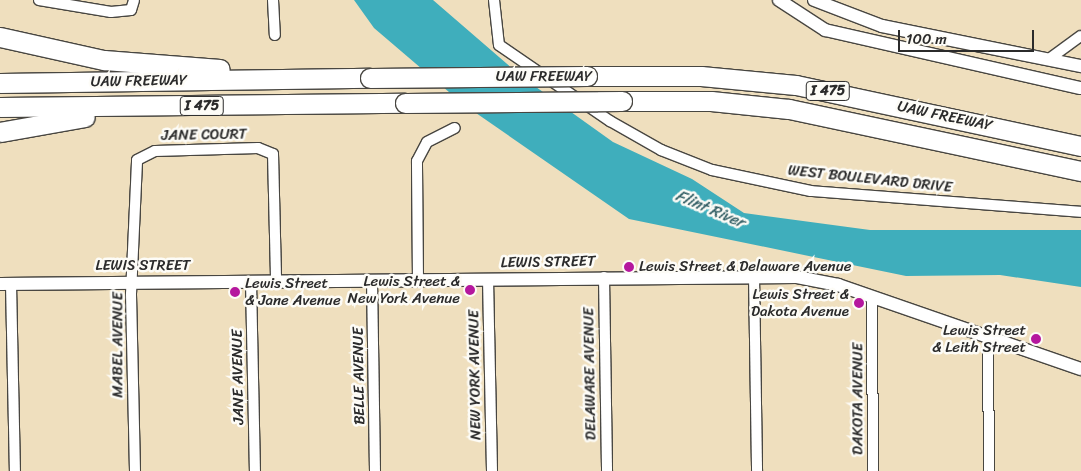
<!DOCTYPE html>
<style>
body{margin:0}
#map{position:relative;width:1081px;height:471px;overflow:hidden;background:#efdfbe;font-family:Sriracha,sans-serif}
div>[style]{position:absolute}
.water>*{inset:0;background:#3faebc}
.roads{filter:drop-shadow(1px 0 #484641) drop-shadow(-1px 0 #484641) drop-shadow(0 1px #484641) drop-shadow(0 -1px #484641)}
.minor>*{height:10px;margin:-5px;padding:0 5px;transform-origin:5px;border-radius:5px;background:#fff}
.tertiary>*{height:12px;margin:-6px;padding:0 6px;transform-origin:6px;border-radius:6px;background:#fff}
.motorway>*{height:19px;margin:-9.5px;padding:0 9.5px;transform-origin:9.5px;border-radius:9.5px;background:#fff}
.bridges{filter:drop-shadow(1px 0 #484641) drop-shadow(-1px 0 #484641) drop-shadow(0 1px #484641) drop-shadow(0 -1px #484641)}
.motorway-bridge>*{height:19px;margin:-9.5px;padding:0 9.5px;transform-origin:9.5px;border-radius:9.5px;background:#fff}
.dots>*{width:14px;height:14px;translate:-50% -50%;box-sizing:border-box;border:2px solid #fdfcf7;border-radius:50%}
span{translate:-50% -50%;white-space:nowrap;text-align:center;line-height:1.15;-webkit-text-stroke:5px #fdfcf7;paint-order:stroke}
.shield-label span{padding:1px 4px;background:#fdfcf7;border:1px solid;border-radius:4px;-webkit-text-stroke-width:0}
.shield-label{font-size:14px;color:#2b2b2b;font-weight:700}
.street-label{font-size:15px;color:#2b2b2b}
.poi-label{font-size:15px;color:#2b2b2b}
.left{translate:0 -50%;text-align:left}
.right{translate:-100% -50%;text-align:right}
.water-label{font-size:16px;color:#335f65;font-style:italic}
.scale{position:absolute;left:898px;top:30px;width:136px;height:22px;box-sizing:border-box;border:2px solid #2b2b2b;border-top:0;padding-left:6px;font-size:15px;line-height:18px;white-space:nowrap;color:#2b2b2b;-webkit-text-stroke:4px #fdfcf7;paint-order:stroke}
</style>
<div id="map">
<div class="water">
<i style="clip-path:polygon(354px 0,433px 0,522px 77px,613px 142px,692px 179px,744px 213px,870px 230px,1081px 230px,1081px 287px,1000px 275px,906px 276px,629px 219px,463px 104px,374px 28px)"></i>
</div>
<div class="roads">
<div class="minor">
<i style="left:39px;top:0;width:73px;rotate:9.5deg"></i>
<i style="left:111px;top:12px;width:20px;rotate:-6deg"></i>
<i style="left:131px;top:10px;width:10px;rotate:-73deg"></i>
<i style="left:273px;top:0;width:35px;rotate:87deg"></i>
<i style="left:494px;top:0;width:45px;rotate:83.7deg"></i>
<i style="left:499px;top:45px;width:135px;rotate:34.4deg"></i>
<i style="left:610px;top:121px;width:59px;rotate:29.6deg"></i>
<i style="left:661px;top:150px;width:55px;rotate:21.4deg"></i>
<i style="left:712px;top:170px;width:101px;rotate:12deg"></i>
<i style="left:811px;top:191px;width:271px;rotate:4.4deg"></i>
<i style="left:1049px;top:59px;width:39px;rotate:-36deg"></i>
<i style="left:754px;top:276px;width:195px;rotate:89.1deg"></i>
<i style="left:604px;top:277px;width:194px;rotate:89.1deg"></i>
<i style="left:488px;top:279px;width:192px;rotate:88.8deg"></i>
<i style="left:372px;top:280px;width:191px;rotate:89.1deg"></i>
<i style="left:418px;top:280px;width:119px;rotate:-90.5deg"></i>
<i style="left:417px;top:161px;width:21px;rotate:-62deg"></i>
<i style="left:427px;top:142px;width:31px;rotate:-27deg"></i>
<i style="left:251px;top:282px;width:189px;rotate:88.8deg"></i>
<i style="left:11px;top:284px;width:187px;rotate:88.8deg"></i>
<i style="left:872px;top:297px;width:174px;rotate:89.7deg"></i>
<i style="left:988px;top:337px;width:134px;rotate:89.6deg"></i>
<i style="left:135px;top:471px;width:177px;rotate:-91.3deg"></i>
<i style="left:131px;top:294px;width:134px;rotate:-87.4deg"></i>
<i style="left:137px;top:160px;width:20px;rotate:-27deg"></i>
<i style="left:155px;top:151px;width:103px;rotate:-1.7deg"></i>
<i style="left:258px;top:148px;width:16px;rotate:22deg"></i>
<i style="left:273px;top:154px;width:127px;rotate:88.6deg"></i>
</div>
<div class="tertiary">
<i style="left:779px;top:0;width:55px;rotate:33.1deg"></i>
<i style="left:825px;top:30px;width:262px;rotate:12.8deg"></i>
<i style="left:814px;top:0;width:73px;rotate:20.9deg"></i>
<i style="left:882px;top:26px;width:203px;rotate:11.4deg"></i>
<i style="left:0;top:284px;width:797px;rotate:-0.5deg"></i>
<i style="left:797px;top:277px;width:42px;rotate:11deg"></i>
<i style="left:838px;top:285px;width:257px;rotate:19.1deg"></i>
</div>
<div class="motorway">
<i style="left:0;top:37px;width:107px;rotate:12.5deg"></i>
<i style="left:104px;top:60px;width:116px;rotate:4.4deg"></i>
<i style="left:587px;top:76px;width:114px"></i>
<i style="left:701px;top:76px;width:95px;rotate:5.4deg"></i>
<i style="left:796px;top:85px;width:291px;rotate:12.1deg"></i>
<i style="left:0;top:83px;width:370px;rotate:-0.8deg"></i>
<i style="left:622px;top:101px;width:89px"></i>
<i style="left:711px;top:101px;width:78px;rotate:5.9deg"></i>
<i style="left:789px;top:109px;width:299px;rotate:12deg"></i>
<i style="left:0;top:107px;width:405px;rotate:-0.6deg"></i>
<i style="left:0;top:132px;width:86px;rotate:-10deg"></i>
</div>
</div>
<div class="bridges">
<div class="motorway-bridge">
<i style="left:370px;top:78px;width:217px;rotate:-0.5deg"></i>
<i style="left:405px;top:103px;width:217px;rotate:-0.5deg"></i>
</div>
</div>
<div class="dots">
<i style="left:629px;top:267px;background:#b5179e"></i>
<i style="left:470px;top:290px;background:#b5179e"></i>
<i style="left:235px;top:292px;background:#b5179e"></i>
<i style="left:859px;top:303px;background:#b5179e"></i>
<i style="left:1036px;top:339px;background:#b5179e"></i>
</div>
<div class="shield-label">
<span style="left:828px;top:91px">I 475</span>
<span style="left:202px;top:106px">I 475</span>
</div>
<div class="street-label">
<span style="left:544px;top:77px">UAW FREEWAY</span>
<span style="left:139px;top:81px;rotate:-1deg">UAW FREEWAY</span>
<span style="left:945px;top:116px;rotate:12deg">UAW FREEWAY</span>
<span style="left:204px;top:135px;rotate:-1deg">JANE COURT</span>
<span style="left:870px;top:179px;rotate:6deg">WEST BOULEVARD DRIVE</span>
<span style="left:548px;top:262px;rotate:-1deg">LEWIS STREET</span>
<span style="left:143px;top:266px">LEWIS STREET</span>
<span style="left:118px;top:345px;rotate:-90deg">MABEL AVENUE</span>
<span style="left:590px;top:374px;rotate:-91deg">DELAWARE AVENUE</span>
<span style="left:475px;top:375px;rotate:-91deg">NEW YORK AVENUE</span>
<span style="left:359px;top:376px;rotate:-91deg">BELLE AVENUE</span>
<span style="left:238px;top:377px;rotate:-91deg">JANE AVENUE</span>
<span style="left:858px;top:399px;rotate:-90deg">DAKOTA AVENUE</span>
</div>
<div class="poi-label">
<span class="left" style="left:639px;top:267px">Lewis Street &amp; Delaware Avenue</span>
<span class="right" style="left:460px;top:290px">Lewis Street &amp;<br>New York Avenue</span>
<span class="left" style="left:245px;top:292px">Lewis Street<br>&amp; Jane Avenue</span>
<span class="right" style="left:849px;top:303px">Lewis Street &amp;<br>Dakota Avenue</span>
<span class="right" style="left:1026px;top:339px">Lewis Street<br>&amp; Leith Street</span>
</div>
<div class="water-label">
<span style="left:710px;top:209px;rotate:23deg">Flint River</span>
</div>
<div class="scale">100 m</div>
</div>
